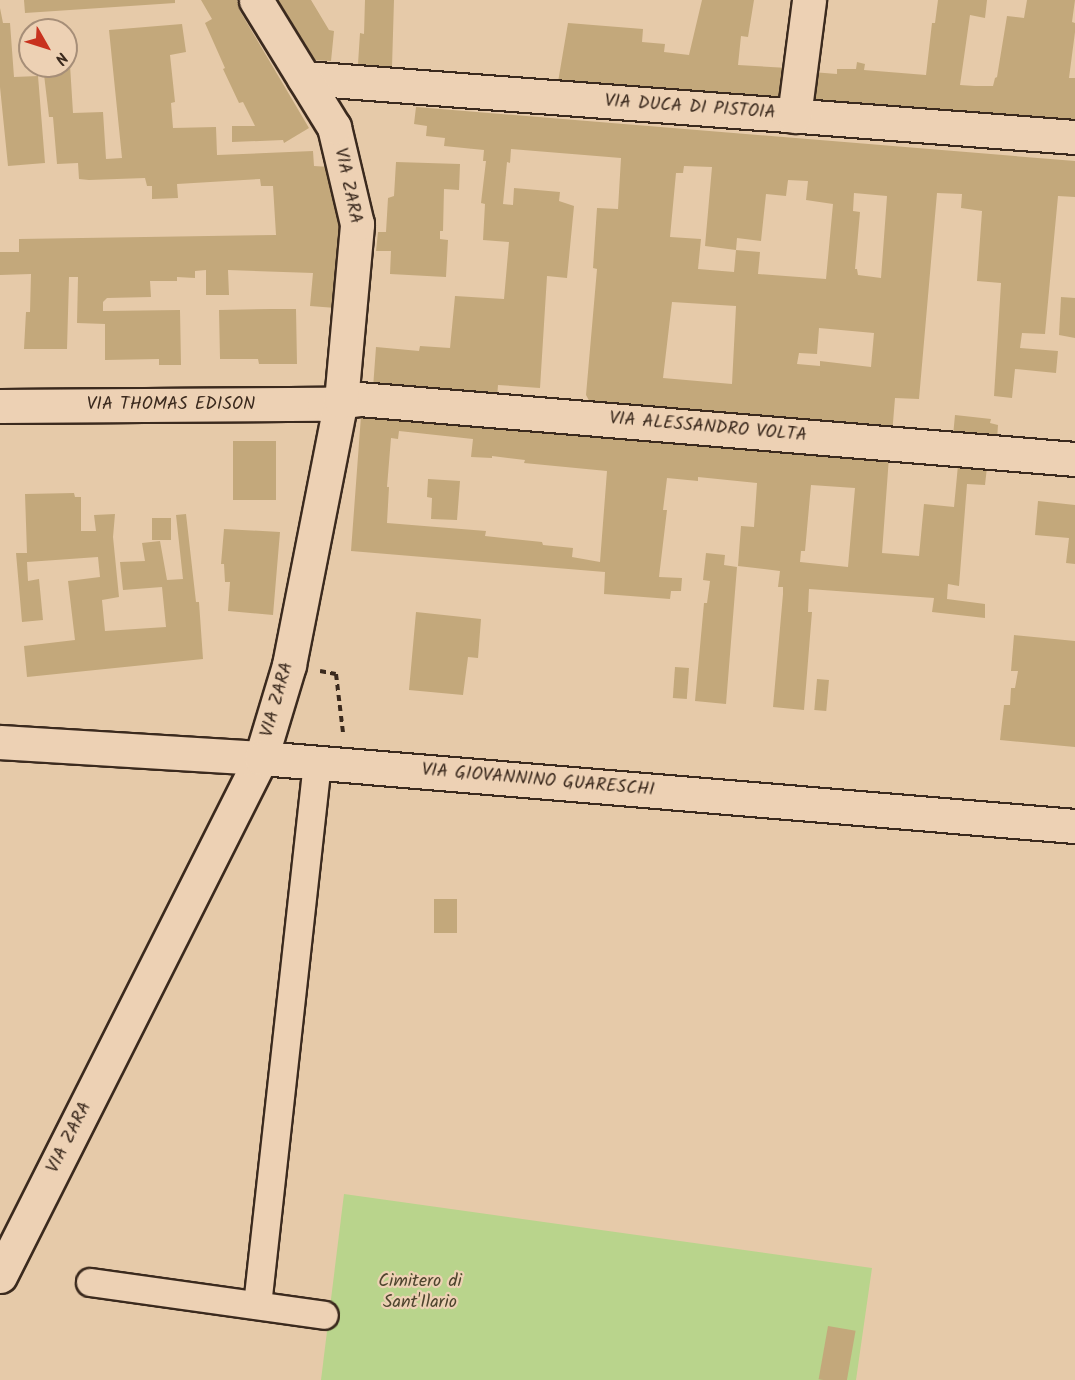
<!DOCTYPE html>
<style>
body{margin:0}
#map{position:relative;width:1075px;height:1380px;overflow:hidden;background:#e6caa9;font-family:Kalam,sans-serif}
div>[style]{position:absolute}
.green>*{inset:0;background:#b9d48c}
.building>*{inset:0;background:#c3a87b;transform-origin:0 0}
.path>*{height:4px;margin-top:-2px;transform-origin:0;background:repeating-linear-gradient(90deg,#3b2a1e 0 6px,transparent 0 10.5px)}
.roads{filter:drop-shadow(2px 0 #3b2a1e) drop-shadow(-2px 0 #3b2a1e) drop-shadow(0 2px #3b2a1e) drop-shadow(0 -2px #3b2a1e)}
.pedestrian>*{height:27px;margin:-13.5px;padding:0 13.5px;transform-origin:13.5px;border-radius:13.5px;background:#edd1b4}
.minor>*{height:33px;margin:-16.5px;padding:0 16.5px;transform-origin:16.5px;border-radius:16.5px;background:#edd1b4}
.tertiary>*{height:33px;margin:-16.5px;padding:0 16.5px;transform-origin:16.5px;border-radius:16.5px;background:#edd1b4}
span{translate:-50% -50%;white-space:nowrap;text-align:center;line-height:1.15;-webkit-text-stroke:4.5px #edd1b4;paint-order:stroke}
.street-label{font-size:18px;color:#3b2a1e}
.park-label{font-size:18px;color:#4e442e}
.north{position:absolute;left:18px;top:18px;width:60px;height:60px;box-sizing:border-box;background:#edd1b4;border:2px solid #a68e78;border-radius:50%;rotate:129deg;font-size:16px;font-weight:700;line-height:24px;text-align:center;color:#3b2a1e}
.north::after{content:'';display:block;margin:auto;width:21px;height:27px;background:#c8321e;clip-path:polygon(50% 0,100% 100%,50% 72%,0 100%)}
</style>
<div id="map">
<div class="green">
<i style="clip-path:polygon(344px 1194px,872px 1268px,856px 1380px,321px 1380px)"></i>
</div>
<div class="building">
<i style="clip-path:polygon(24px 0,175px 0,175px 3px,25px 13px)"></i>
<i style="clip-path:polygon(201px 0,237px 0,240px 11px,309px 128px,284px 143px,283px 140px,232px 142px,232px 126px,255px 126px,243px 102px,239px 103px,223px 69px,225px 68px,205px 23px,212px 19px)"></i>
<i style="clip-path:polygon(278px 0,311px 0,329px 30px,334px 31px,331px 61px,311px 60px)"></i>
<i style="clip-path:polygon(365px 0,394px 0,392px 67px,358px 64px,360px 33px,364px 34px)"></i>
<i style="clip-path:polygon(702px 0,754px 0,748px 37px,741px 36px,738px 65px,788px 68px,785px 101px,558px 82px,568px 23px,643px 29px,642px 42px,665px 44px,664px 52px,689px 55px)"></i>
<i style="clip-path:polygon(938px 0,987px 0,985px 18px,970px 15px,960px 85px,975px 86px,993px 86px,995px 78px,997px 77px,1007px 16px,1024px 18px,1027px 0,1075px 0,1072px 22px,1075px 23px,1075px 32px,1069px 78px,1075px 78px,1075px 124px,809px 102px,812px 72px,837px 74px,837px 69px,856px 69px,857px 62px,865px 64px,864px 70px,926px 75px,932px 23px,935px 23px)"></i>
<i style="clip-path:polygon(0 8px,3px 23px,10px 23px,14px 77px,38px 76px,45px 163px,8px 166px,0 87px)"></i>
<i style="clip-path:polygon(182px 24px,186px 52px,170px 55px,175px 102px,171px 103px,173px 128px,216px 127px,217px 155px,313px 151px,314px 166px,330px 167px,337px 175px,344px 277px,336px 308px,310px 306px,313px 273px,228px 270px,229px 295px,206px 295px,206px 270px,195px 271px,195px 278px,177px 277px,177px 281px,150px 281px,151px 297px,107px 298px,103px 302px,103px 311px,180px 310px,181px 365px,159px 365px,159px 359px,105px 360px,105px 324px,77px 323px,78px 277px,69px 277px,67px 349px,24px 349px,26px 312px,30px 312px,31px 274px,0 275px,0 252px,19px 252px,19px 239px,276px 235px,273px 186px,261px 186px,260px 179px,177px 184px,178px 198px,152px 199px,152px 186px,147px 186px,145px 178px,89px 180px,79px 179px,78px 163px,57px 164px,53px 117px,49px 117px,43px 66px,66px 66px,66px 33px,68px 33px,73px 113px,103px 112px,106px 159px,122px 158px,109px 30px)"></i>
<i style="clip-path:polygon(evenodd,416px 107px,1075px 161px,1075px 197px,1058px 196px,1045px 334px,1022px 333px,1020px 348px,1058px 351px,1056px 373px,1015px 369px,1012px 398px,994px 396px,1001px 283px,977px 281px,982px 211px,961px 208px,962px 194px,937px 193px,919px 399px,895px 398px,892px 435px,592px 406px,586px 395px,597px 269px,593px 268px,597px 208px,618px 209px,621px 158px,511px 149px,510px 163px,507px 162px,503px 204px,513px 205px,514px 188px,560px 192px,559px 201px,574px 206px,567px 278px,547px 276px,540px 388px,498px 385px,497px 398px,373px 388px,376px 347px,419px 351px,420px 346px,450px 348px,455px 296px,504px 299px,509px 242px,483px 240px,485px 204px,481px 203px,486px 161px,483px 161px,484px 150px,444px 146px,445px 138px,426px 136px,427px 126px,414px 124px,416px 107px,684px 166px,712px 167px,705px 246px,736px 250px,737px 238px,761px 241px,766px 194px,786px 196px,788px 180px,808px 181px,806px 200px,833px 204px,826px 279px,758px 274px,760px 252px,736px 250px,734px 272px,698px 269px,701px 239px,670px 237px,676px 173px,683px 173px,684px 166px,416px 107px,854px 193px,887px 196px,881px 278px,858px 275px,857px 269px,855px 269px,860px 212px,853px 211px,854px 193px,416px 107px,672px 302px,736px 306px,732px 384px,663px 378px,672px 302px,416px 107px,819px 328px,874px 333px,871px 367px,820px 361px,820px 366px,797px 364px,799px 353px,817px 354px,819px 328px)"></i>
<i style="clip-path:polygon(396px 162px,460px 164px,459px 190px,444px 189px,443px 231px,440px 231px,440px 239px,448px 240px,446px 277px,390px 274px,391px 251px,376px 251px,378px 232px,386px 232px,388px 198px,394px 196px)"></i>
<i style="clip-path:polygon(1061px 297px,1075px 298px,1075px 338px,1059px 335px)"></i>
<i style="clip-path:polygon(272px 309px,296px 309px,297px 364px,259px 364px,258px 359px,220px 359px,219px 310px)"></i>
<i style="clip-path:polygon(955px 415px,991px 419px,990px 423px,998px 425px,997px 440px,953px 436px)"></i>
<i style="clip-path:polygon(evenodd,361px 416px,889px 457px,882px 553px,919px 556px,924px 504px,954px 507px,958px 465px,987px 467px,985px 485px,967px 484px,959px 586px,948px 584px,947px 599px,985px 604px,985px 618px,932px 612px,934px 598px,809px 589px,808px 612px,812px 612px,804px 710px,773px 707px,783px 594px,783px 587px,778px 587px,780px 571px,738px 566px,741px 526px,754px 527px,757px 483px,698px 477px,698px 481px,667px 478px,663px 510px,667px 510px,659px 577px,682px 578px,681px 591px,671px 591px,670px 599px,604px 594px,605px 572px,351px 551px,361px 416px,399px 431px,473px 439px,471px 457px,492px 458px,492px 456px,525px 460px,524px 463px,607px 471px,600px 562px,572px 557px,573px 548px,543px 545px,542px 542px,485px 536px,486px 531px,387px 523px,389px 487px,387px 487px,391px 438px,398px 439px,399px 431px,361px 416px,811px 485px,855px 488px,848px 567px,800px 562px,801px 551px,805px 551px,811px 485px)"></i>
<i style="left:233px;top:441px;width:43px;height:59px"></i>
<i style="clip-path:polygon(428px 479px,460px 481px,457px 520px,431px 519px,432px 498px,427px 497px)"></i>
<i style="clip-path:polygon(74px 493px,75px 497px,81px 497px,81px 531px,96px 531px,94px 515px,115px 514px,113px 537px,119px 597px,102px 600px,105px 631px,166px 627px,162px 587px,123px 590px,120px 562px,145px 561px,142px 543px,160px 541px,167px 580px,183px 579px,176px 515px,186px 514px,196px 602px,199px 602px,203px 659px,27px 677px,24px 646px,75px 640px,68px 581px,100px 577px,98px 557px,27px 562px,28px 581px,39px 579px,43px 620px,22px 622px,16px 553px,27px 553px,25px 494px)"></i>
<i style="clip-path:polygon(1038px 501px,1075px 505px,1075px 564px,1066px 563px,1069px 538px,1035px 535px)"></i>
<i style="left:152px;top:518px;width:19px;height:22px"></i>
<i style="clip-path:polygon(224px 529px,280px 532px,273px 615px,228px 611px,230px 582px,225px 582px,224px 564px,221px 564px)"></i>
<i style="clip-path:polygon(706px 553px,725px 555px,724px 565px,737px 567px,726px 704px,695px 701px,704px 603px,707px 603px,710px 581px,703px 580px)"></i>
<i style="clip-path:polygon(416px 612px,481px 619px,478px 658px,468px 657px,463px 695px,409px 690px)"></i>
<i style="clip-path:polygon(1014px 635px,1075px 641px,1075px 747px,1000px 740px,1004px 705px,1010px 705px,1011px 688px,1015px 688px,1018px 671px,1011px 671px)"></i>
<i style="left:675px;top:667px;width:14px;height:31px;rotate:4deg"></i>
<i style="left:817px;top:679px;width:12px;height:31px;rotate:5deg"></i>
<i style="left:434px;top:899px;width:23px;height:34px"></i>
<i style="left:828px;top:1326px;width:28px;height:54px;rotate:10deg"></i>
</div>
<div class="path">
<i style="left:320px;top:671px;width:16px;rotate:11deg"></i>
<i style="left:336px;top:674px;width:59px;rotate:83.2deg"></i>
</div>
<div class="roads">
<div class="pedestrian">
<i style="left:90px;top:1282px;width:236px;rotate:8deg"></i>
<i style="left:257px;top:1305px;width:546px;rotate:-83.69deg"></i>
</div>
<div class="minor">
<i style="left:304px;top:78px;width:773px;rotate:4.38deg"></i>
<i style="left:794px;top:116px;width:117px;rotate:-82.6deg"></i>
<i style="left:0;top:406px;width:324px;rotate:-0.4deg"></i>
<i style="left:324px;top:404px;width:35px;rotate:-8deg"></i>
<i style="left:359px;top:399px;width:719px;rotate:4.79deg"></i>
<i style="left:0;top:1276px;width:580px;rotate:-63.26deg"></i>
<i style="left:261px;top:758px;width:97px;rotate:-73.2deg"></i>
<i style="left:289px;top:665px;width:269px;rotate:-78.9deg"></i>
<i style="left:341px;top:401px;width:178px;rotate:-84.8deg"></i>
<i style="left:357px;top:224px;width:100px;rotate:-103.3deg"></i>
<i style="left:334px;top:127px;width:149px;rotate:-121.6deg"></i>
</div>
<div class="tertiary">
<i style="left:0;top:742px;width:261px;rotate:3.5deg"></i>
<i style="left:261px;top:758px;width:817px;rotate:4.78deg"></i>
</div>
</div>
<div class="street-label">
<span style="left:690px;top:108px;rotate:4deg">VIA DUCA DI PISTOIA</span>
<span style="left:347px;top:186px;rotate:78deg">VIA ZARA</span>
<span style="left:171px;top:405px">VIA THOMAS EDISON</span>
<span style="left:708px;top:428px;rotate:5deg">VIA ALESSANDRO VOLTA</span>
<span style="left:278px;top:700px;rotate:-74deg">VIA ZARA</span>
<span style="left:538px;top:781px;rotate:5deg">VIA GIOVANNINO GUARESCHI</span>
<span style="left:70px;top:1138px;rotate:-63deg">VIA ZARA</span>
</div>
<div class="park-label">
<span style="left:420px;top:1293px">Cimitero di<br>Sant'Ilario</span>
</div>
<div class="north">N</div>
</div>
